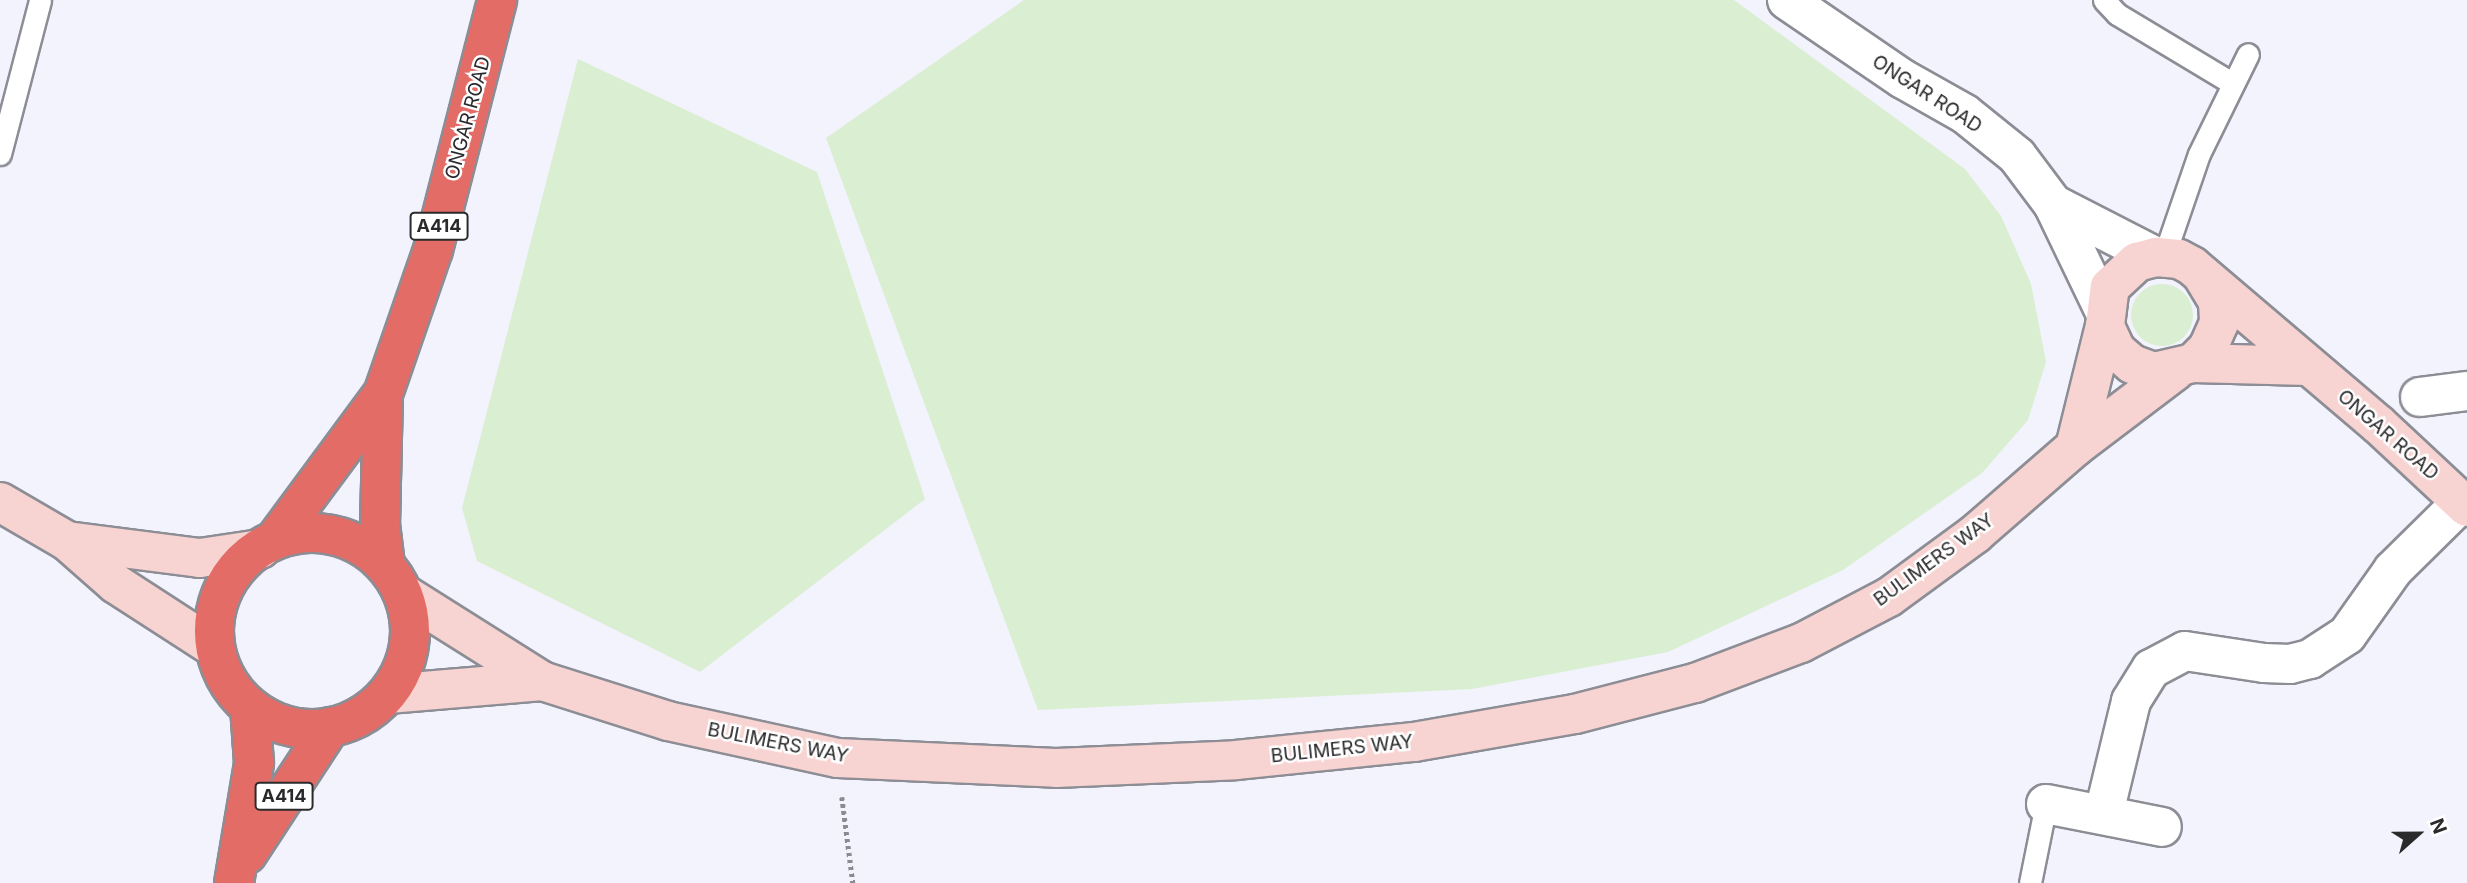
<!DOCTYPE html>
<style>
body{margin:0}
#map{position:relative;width:2467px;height:883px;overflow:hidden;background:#f2f3fc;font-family:Inter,sans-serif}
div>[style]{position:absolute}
.green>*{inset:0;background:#daeed1}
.round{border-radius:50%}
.path>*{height:4.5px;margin-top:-2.25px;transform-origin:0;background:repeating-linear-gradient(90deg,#8a8b91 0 3.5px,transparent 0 7px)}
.roads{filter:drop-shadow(2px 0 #8c8d95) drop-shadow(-2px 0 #8c8d95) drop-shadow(0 2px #8c8d95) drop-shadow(0 -2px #8c8d95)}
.lane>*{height:21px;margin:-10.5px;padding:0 10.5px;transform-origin:10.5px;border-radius:10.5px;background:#fff}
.street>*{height:38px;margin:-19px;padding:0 19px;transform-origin:19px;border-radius:19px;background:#fff}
.secondary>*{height:38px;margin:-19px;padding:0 19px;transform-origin:19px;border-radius:19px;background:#f7d3d1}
.highway>*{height:38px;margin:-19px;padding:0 19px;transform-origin:19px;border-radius:19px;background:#e36c67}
.highway>.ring{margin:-19px;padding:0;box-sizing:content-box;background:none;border:38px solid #e36c67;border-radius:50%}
span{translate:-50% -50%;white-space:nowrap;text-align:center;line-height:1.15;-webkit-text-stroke:5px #fff;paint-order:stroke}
.shield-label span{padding:2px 5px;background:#fff;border:2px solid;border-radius:5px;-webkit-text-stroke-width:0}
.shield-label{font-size:18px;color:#2a2a2d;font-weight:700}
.street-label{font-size:19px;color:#2a2a2d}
.north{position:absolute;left:2383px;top:799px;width:70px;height:70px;-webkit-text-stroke:5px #fff;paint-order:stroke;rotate:69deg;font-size:19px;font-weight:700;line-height:28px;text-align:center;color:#2a2a2d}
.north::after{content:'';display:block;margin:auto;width:24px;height:32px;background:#2a2a2d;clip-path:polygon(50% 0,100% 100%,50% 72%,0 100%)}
</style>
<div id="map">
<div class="green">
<i style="clip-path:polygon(1024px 0,1734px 0,1965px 169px,2001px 216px,2031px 284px,2046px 362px,2028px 420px,1982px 473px,1843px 570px,1668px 652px,1472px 689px,1038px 710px,826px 138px)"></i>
<i style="clip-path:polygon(578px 59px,817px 172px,925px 499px,700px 672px,477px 561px,462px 508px)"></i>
<i class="round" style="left:2131px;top:284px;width:62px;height:62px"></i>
</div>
<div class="path">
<i style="left:842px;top:797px;width:87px;rotate:82.7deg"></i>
</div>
<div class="roads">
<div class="lane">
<i style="left:2104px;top:0;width:19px;rotate:47deg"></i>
<i style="left:2117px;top:14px;width:134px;rotate:31deg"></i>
<i style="left:0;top:154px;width:159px;rotate:-75.4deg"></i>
<i style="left:2164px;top:256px;width:108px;rotate:-71.1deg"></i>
<i style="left:2199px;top:154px;width:111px;rotate:-63.9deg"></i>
<i style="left:2030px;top:883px;width:81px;rotate:-78.6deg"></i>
</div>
<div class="street">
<i style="left:1787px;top:0;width:140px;rotate:34.3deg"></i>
<i style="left:1903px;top:79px;width:71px;rotate:29.4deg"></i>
<i style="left:1965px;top:114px;width:67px;rotate:38.9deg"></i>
<i style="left:2017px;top:156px;width:60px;rotate:53.1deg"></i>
<i style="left:2053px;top:204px;width:118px;rotate:64.3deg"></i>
<i style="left:2053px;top:204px;width:116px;rotate:27.2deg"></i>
<i style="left:2420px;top:397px;width:47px;rotate:-7.3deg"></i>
<i style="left:2046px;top:804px;width:118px;rotate:11.2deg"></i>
<i style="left:2104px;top:813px;width:115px;rotate:-76.4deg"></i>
<i style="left:2131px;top:701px;width:38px;rotate:-58deg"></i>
<i style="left:2151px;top:669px;width:38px;rotate:-28deg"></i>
<i style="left:2185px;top:651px;width:80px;rotate:8.6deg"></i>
<i style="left:2264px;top:663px;width:26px;rotate:2deg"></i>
<i style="left:2290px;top:664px;width:21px;rotate:-14deg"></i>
<i style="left:2310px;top:659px;width:44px;rotate:-33deg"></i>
<i style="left:2347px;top:635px;width:80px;rotate:-54.7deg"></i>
<i style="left:2393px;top:570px;width:97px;rotate:-44.6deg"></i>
</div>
<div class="secondary">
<i style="left:2202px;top:275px;width:31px;rotate:59deg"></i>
<i style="left:2218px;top:302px;width:21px;rotate:87deg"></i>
<i style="left:2219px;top:323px;width:27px;rotate:114deg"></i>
<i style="left:2208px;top:348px;width:21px;rotate:135deg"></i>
<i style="left:2193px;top:363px;width:40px;rotate:167deg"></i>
<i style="left:2154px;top:372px;width:23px;rotate:-160deg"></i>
<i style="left:2132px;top:364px;width:21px;rotate:-139deg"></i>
<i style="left:2116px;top:350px;width:26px;rotate:-115deg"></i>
<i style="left:2105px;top:326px;width:39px;rotate:-83deg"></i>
<i style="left:2110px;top:287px;width:37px;rotate:-43deg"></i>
<i style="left:2137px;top:262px;width:20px;rotate:-15deg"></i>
<i style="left:2156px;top:257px;width:23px;rotate:5deg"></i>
<i style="left:2179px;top:259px;width:15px;rotate:28deg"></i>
<i style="left:2192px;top:266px;width:245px;rotate:40.4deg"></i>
<i style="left:2379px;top:425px;width:120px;rotate:43deg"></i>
<i style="left:2193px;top:363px;width:114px;rotate:1.5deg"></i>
<i style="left:2075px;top:447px;width:125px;rotate:-76.1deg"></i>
<i style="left:0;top:502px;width:78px;rotate:30.2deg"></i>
<i style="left:67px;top:541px;width:65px;rotate:41.3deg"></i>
<i style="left:116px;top:584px;width:118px;rotate:32.9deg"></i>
<i style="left:67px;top:541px;width:134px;rotate:7.3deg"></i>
<i style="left:200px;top:558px;width:61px;rotate:-8.5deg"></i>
<i style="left:404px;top:594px;width:163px;rotate:32.2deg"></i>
<i style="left:542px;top:681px;width:132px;rotate:17.6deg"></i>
<i style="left:668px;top:721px;width:174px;rotate:12.3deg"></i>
<i style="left:838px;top:758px;width:218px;rotate:2.6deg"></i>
<i style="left:1056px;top:768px;width:180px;rotate:-2.5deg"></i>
<i style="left:1236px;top:760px;width:179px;rotate:-5.8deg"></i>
<i style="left:1414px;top:742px;width:163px;rotate:-9.9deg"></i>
<i style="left:1575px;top:714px;width:124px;rotate:-14.5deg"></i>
<i style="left:1695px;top:683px;width:113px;rotate:-20.7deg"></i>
<i style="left:1801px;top:643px;width:99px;rotate:-27.6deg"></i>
<i style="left:1889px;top:597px;width:107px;rotate:-36.2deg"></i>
<i style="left:1975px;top:534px;width:133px;rotate:-41deg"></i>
<i style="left:2075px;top:447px;width:126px;rotate:-37.2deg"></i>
<i style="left:388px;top:694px;width:155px;rotate:-4.8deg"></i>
</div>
<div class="highway">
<i style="left:383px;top:394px;width:130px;rotate:91.3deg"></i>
<i style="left:380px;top:524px;width:39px;rotate:83deg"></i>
<i class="ring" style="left:214px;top:533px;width:158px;height:158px"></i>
<i style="left:277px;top:537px;width:178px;rotate:-53.5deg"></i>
<i style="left:383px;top:394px;width:152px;rotate:-70.9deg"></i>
<i style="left:433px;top:250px;width:258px;rotate:-75.6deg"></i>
<i style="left:247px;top:854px;width:152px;rotate:-56.8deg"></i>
<i style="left:234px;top:883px;width:122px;rotate:-80.5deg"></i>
<i style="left:254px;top:763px;width:56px;rotate:-94.1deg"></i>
</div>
</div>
<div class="shield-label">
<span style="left:439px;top:226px">A414</span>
<span style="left:284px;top:796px">A414</span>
</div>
<div class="street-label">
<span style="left:1927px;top:94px;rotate:33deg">ONGAR ROAD</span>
<span style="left:468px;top:118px;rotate:-75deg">ONGAR ROAD</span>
<span style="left:2388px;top:435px;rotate:41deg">ONGAR ROAD</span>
<span style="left:1934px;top:560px;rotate:-36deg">BULIMERS WAY</span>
<span style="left:778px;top:743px;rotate:11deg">BULIMERS WAY</span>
<span style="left:1342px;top:749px;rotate:-6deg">BULIMERS WAY</span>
</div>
<div class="north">N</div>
</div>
